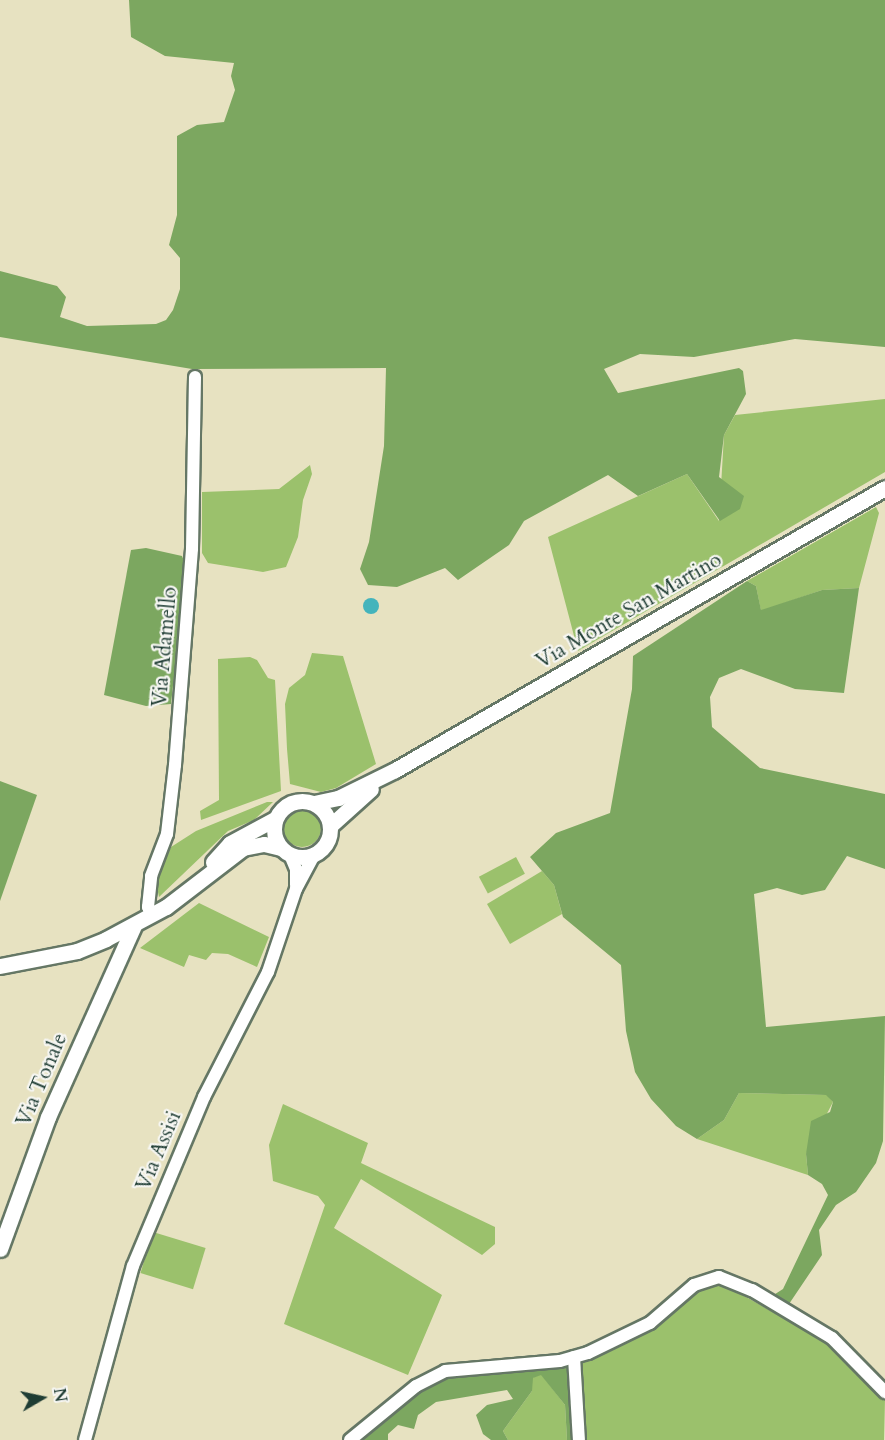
<!DOCTYPE html>
<style>
body{margin:0}
#map{position:relative;width:885px;height:1440px;overflow:hidden;background:#e7e2c1;font-family:Cardo,serif}
div>[style]{position:absolute}
.green>*{inset:0;background:#9bc16c;transform-origin:0 0}
.round{border-radius:50%}
.forest>*{inset:0;background:#7ca760}
.water>*{inset:0;background:#44b4bc}
.roads{filter:drop-shadow(2px 0 #657765) drop-shadow(-2px 0 #657765) drop-shadow(0 2px #657765) drop-shadow(0 -2px #657765)}
.minor>*{height:12px;margin:-6px;padding:0 6px;transform-origin:6px;border-radius:6px;background:#fff}
.tertiary>*{height:15px;margin:-7.5px;padding:0 7.5px;transform-origin:7.5px;border-radius:7.5px;background:#fff}
.tertiary>.ring{margin:-7.5px;padding:0;box-sizing:content-box;background:none;border:15px solid #fff;border-radius:50%}
span{translate:-50% -50%;white-space:nowrap;text-align:center;line-height:1.15;-webkit-text-stroke:4.5px #f6f6f2;paint-order:stroke}
.street-label{font-size:21px;color:#1f3d34}
.north{position:absolute;left:12px;top:1368px;width:60px;height:60px;-webkit-text-stroke:4px #f6f6f2;paint-order:stroke;rotate:81deg;font-size:16px;font-weight:700;line-height:24px;text-align:center;color:#1f3d34}
.north::after{content:'';display:block;margin:auto;width:21px;height:27px;background:#1f3d34;clip-path:polygon(50% 0,100% 100%,50% 72%,0 100%)}
</style>
<div id="map">
<div class="green">
<i style="clip-path:polygon(885px 399px,885px 472px,578px 651px,548px 537px,687px 474px,719px 521px,724px 435px,735px 415px)"></i>
<i style="clip-path:polygon(310px 465px,312px 474px,303px 500px,298px 537px,286px 567px,263px 572px,208px 563px,202px 553px,202px 492px,279px 489px)"></i>
<i style="clip-path:polygon(876px 507px,879px 513px,859px 588px,822px 590px,761px 611px,756px 586px,747px 581px)"></i>
<i style="clip-path:polygon(312px 653px,343px 656px,376px 764px,336px 788px,321px 792px,290px 784px,287px 749px,285px 704px,289px 688px,305px 675px)"></i>
<i style="clip-path:polygon(250px 657px,257px 660px,268px 678px,275px 680px,281px 791px,201px 820px,200px 811px,219px 800px,218px 659px)"></i>
<i style="clip-path:polygon(267px 802px,273px 802px,254px 820px,228px 831px,159px 897px,156px 882px,171px 847px,196px 831px)"></i>
<i class="round" style="left:283px;top:809px;width:38px;height:38px"></i>
<i style="left:516px;top:857px;width:19px;height:42px;rotate:62deg"></i>
<i style="clip-path:polygon(542px 871px,554px 885px,562px 914px,510px 944px,487px 904px)"></i>
<i style="clip-path:polygon(199px 903px,269px 937px,257px 967px,228px 954px,212px 953px,206px 960px,189px 955px,184px 967px,140px 948px)"></i>
<i style="clip-path:polygon(739px 1093px,827px 1095px,833px 1102px,806px 1154px,808px 1175px,697px 1139px,724px 1120px)"></i>
<i style="clip-path:polygon(283px 1104px,368px 1143px,361px 1163px,495px 1227px,495px 1244px,482px 1255px,361px 1179px,334px 1228px,442px 1295px,408px 1375px,284px 1324px,325px 1205px,318px 1196px,273px 1181px,269px 1145px)"></i>
<i style="left:153px;top:1232px;width:55px;height:43px;rotate:17deg"></i>
<i style="clip-path:polygon(721px 1283px,830px 1344px,885px 1399px,884px 1440px,584px 1440px,577px 1360px,603px 1352px,693px 1290px)"></i>
<i style="clip-path:polygon(541px 1374px,565px 1405px,567px 1440px,508px 1440px,503px 1431px,532px 1391px,532px 1378px)"></i>
</div>
<div class="forest">
<i style="clip-path:polygon(129px 0,885px 0,885px 347px,795px 339px,694px 357px,640px 354px,604px 369px,618px 393px,739px 368px,743px 371px,746px 394px,724px 435px,719px 477px,744px 496px,740px 509px,720px 521px,687px 474px,638px 496px,608px 475px,524px 521px,509px 545px,458px 580px,445px 568px,397px 587px,368px 585px,360px 569px,369px 542px,384px 446px,386px 368px,192px 369px,0 337px,0 271px,57px 286px,66px 297px,60px 317px,87px 326px,156px 324px,166px 320px,173px 310px,180px 289px,180px 258px,169px 245px,177px 215px,177px 136px,197px 125px,224px 122px,235px 90px,231px 76px,234px 63px,165px 56px,131px 37px)"></i>
<i style="clip-path:polygon(146px 548px,182px 556px,186px 566px,171px 704px,146px 706px,104px 695px,131px 550px)"></i>
<i style="clip-path:polygon(747px 581px,756px 586px,761px 610px,822px 590px,859px 588px,844px 693px,795px 689px,741px 669px,719px 678px,710px 697px,712px 727px,760px 768px,885px 794px,885px 869px,847px 856px,825px 890px,802px 895px,777px 888px,754px 894px,766px 1027px,885px 1016px,883px 1141px,876px 1163px,856px 1192px,836px 1205px,819px 1230px,822px 1255px,789px 1304px,772px 1296px,783px 1289px,828px 1195px,822px 1184px,808px 1175px,806px 1154px,811px 1121px,830px 1112px,833px 1102px,826px 1095px,739px 1093px,724px 1120px,697px 1139px,676px 1126px,651px 1099px,635px 1072px,626px 1031px,621px 965px,563px 917px,554px 885px,530px 857px,556px 833px,610px 813px,632px 689px,633px 656px)"></i>
<i style="clip-path:polygon(0 781px,37px 795px,0 901px)"></i>
<i style="clip-path:polygon(569px 1362px,575px 1440px,567px 1440px,565px 1405px,541px 1375px,533px 1378px,532px 1391px,503px 1431px,508px 1440px,491px 1440px,483px 1434px,476px 1415px,487px 1405px,513px 1399px,507px 1390px,436px 1402px,418px 1415px,414px 1429px,398px 1425px,388px 1434px,388px 1440px,359px 1440px,430px 1382px,446px 1376px)"></i>
</div>
<div class="water">
<i class="round" style="left:363px;top:598px;width:16px;height:16px"></i>
</div>
<div class="roads">
<div class="minor">
<i style="left:290px;top:855px;width:15px;rotate:67deg"></i>
<i style="left:296px;top:869px;width:16px;rotate:90deg"></i>
<i style="left:152px;top:916px;width:10px;rotate:-114deg"></i>
<i style="left:148px;top:907px;width:31px;rotate:-84deg"></i>
<i style="left:151px;top:876px;width:45px;rotate:-69.1deg"></i>
<i style="left:167px;top:834px;width:69px;rotate:-83.4deg"></i>
<i style="left:175px;top:765px;width:217px;rotate:-85.5deg"></i>
<i style="left:192px;top:549px;width:172px;rotate:-89deg"></i>
<i style="left:574px;top:1357px;width:83px;rotate:86.6deg"></i>
<i style="left:85px;top:1440px;width:180px;rotate:-74.6deg"></i>
<i style="left:133px;top:1266px;width:183px;rotate:-67.2deg"></i>
<i style="left:204px;top:1097px;width:140px;rotate:-62.9deg"></i>
<i style="left:268px;top:972px;width:88px;rotate:-71.4deg"></i>
<i style="left:296px;top:889px;width:38px;rotate:-62deg"></i>
<i style="left:350px;top:1440px;width:85px;rotate:-39.3deg"></i>
<i style="left:416px;top:1386px;width:33px;rotate:-27deg"></i>
<i style="left:445px;top:1371px;width:115px;rotate:-5deg"></i>
<i style="left:560px;top:1361px;width:29px;rotate:-16deg"></i>
<i style="left:588px;top:1353px;width:69px;rotate:-25.8deg"></i>
<i style="left:650px;top:1323px;width:58px;rotate:-40.8deg"></i>
<i style="left:694px;top:1285px;width:26px;rotate:-18deg"></i>
<i style="left:719px;top:1277px;width:35px;rotate:22deg"></i>
<i style="left:752px;top:1290px;width:93px;rotate:31deg"></i>
<i style="left:832px;top:1338px;width:76px;rotate:45.5deg"></i>
</div>
<div class="tertiary">
<i class="ring" style="left:274px;top:801px;width:41px;height:41px"></i>
<i style="left:314px;top:803px;width:25px;rotate:-12deg"></i>
<i style="left:338px;top:798px;width:64px;rotate:-26.2deg"></i>
<i style="left:395px;top:770px;width:565px;rotate:-29.92deg"></i>
<i style="left:330px;top:826px;width:55px;rotate:-42.1deg"></i>
<i style="left:213px;top:862px;width:25px;rotate:-48deg"></i>
<i style="left:230px;top:843px;width:51px;rotate:-28.1deg"></i>
<i style="left:0;top:966px;width:78px;rotate:-11deg"></i>
<i style="left:77px;top:951px;width:31px;rotate:-22deg"></i>
<i style="left:106px;top:939px;width:68px;rotate:-28.1deg"></i>
<i style="left:166px;top:907px;width:97px;rotate:-37.5deg"></i>
<i style="left:243px;top:848px;width:21px;rotate:-11deg"></i>
<i style="left:264px;top:844px;width:17px;rotate:13deg"></i>
<i style="left:0;top:1249px;width:140px;rotate:-70deg"></i>
<i style="left:48px;top:1117px;width:209px;rotate:-65.8deg"></i>
</div>
</div>
<div class="street-label">
<span style="left:629px;top:611px;rotate:-30deg">Via Monte San Martino</span>
<span style="left:165px;top:647px;rotate:-85deg">Via Adamello</span>
<span style="left:42px;top:1080px;rotate:-67deg">Via Tonale</span>
<span style="left:159px;top:1151px;rotate:-67deg">Via Assisi</span>
</div>
<div class="north">N</div>
</div>
